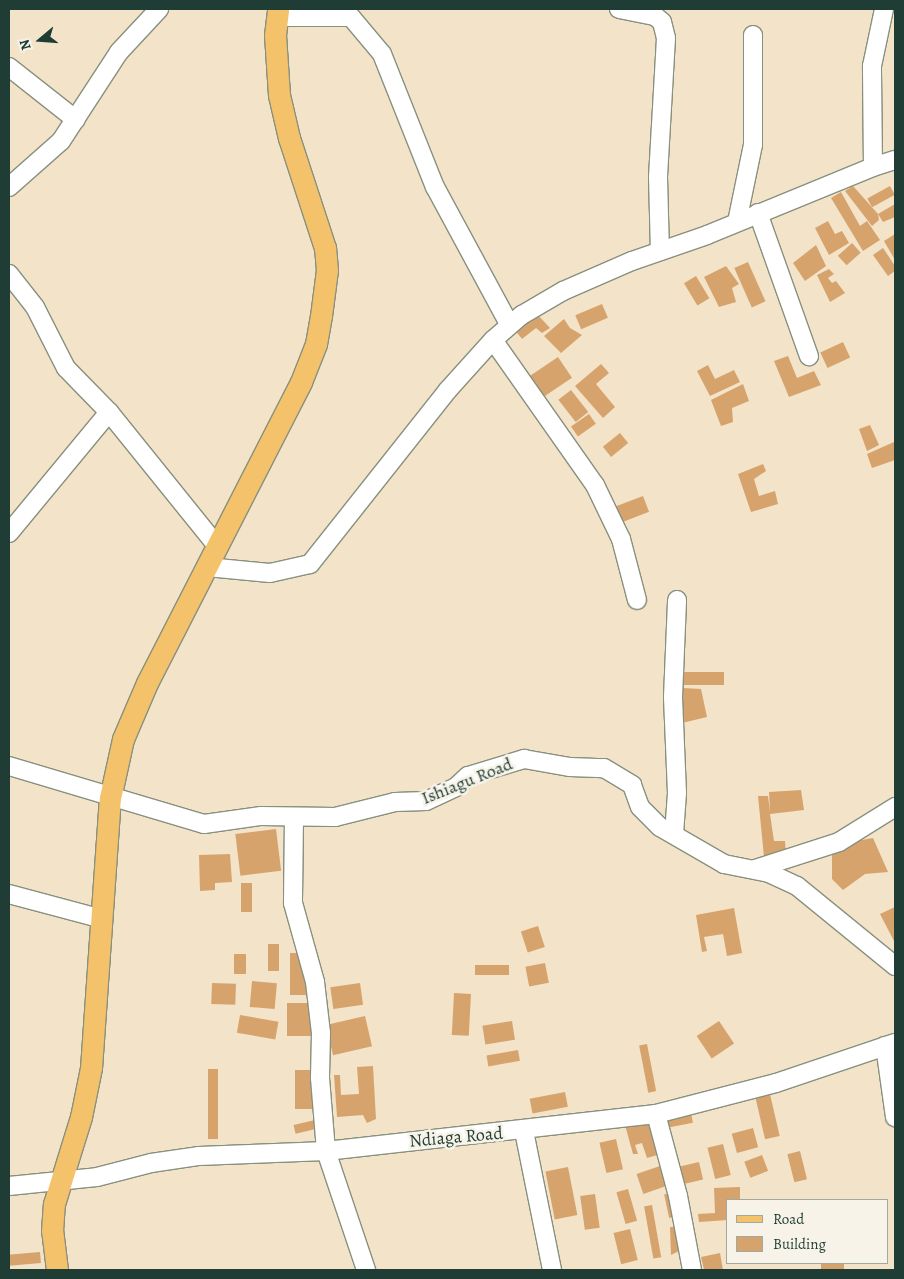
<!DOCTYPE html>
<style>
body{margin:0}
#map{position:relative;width:904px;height:1279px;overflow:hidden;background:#f2e3c9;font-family:Alegreya,serif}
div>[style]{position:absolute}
.building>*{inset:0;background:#d7a36d;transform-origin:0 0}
.roads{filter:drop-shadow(1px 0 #88907e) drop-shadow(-1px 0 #88907e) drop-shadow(0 1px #88907e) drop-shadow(0 -1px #88907e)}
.minor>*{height:18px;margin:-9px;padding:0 9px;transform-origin:9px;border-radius:9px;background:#fff}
.major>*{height:21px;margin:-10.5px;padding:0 10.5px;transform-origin:10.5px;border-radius:10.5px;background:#f4c26a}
span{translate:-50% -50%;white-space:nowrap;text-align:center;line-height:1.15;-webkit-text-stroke:5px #f7f3e8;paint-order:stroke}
.street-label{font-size:18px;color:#1f3d34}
.frame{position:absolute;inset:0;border:10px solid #1f3d34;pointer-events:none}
.legend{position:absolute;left:726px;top:1199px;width:162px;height:65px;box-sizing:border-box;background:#f7f3e8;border:1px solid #a1aaa0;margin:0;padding:6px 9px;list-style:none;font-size:15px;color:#1f3d34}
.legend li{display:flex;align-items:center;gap:10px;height:25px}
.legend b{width:25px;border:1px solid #a1aaa0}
.north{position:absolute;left:15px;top:15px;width:50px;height:50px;-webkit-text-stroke:4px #f7f3e8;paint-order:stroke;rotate:252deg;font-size:14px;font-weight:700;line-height:20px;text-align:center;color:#1f3d34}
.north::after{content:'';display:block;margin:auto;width:18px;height:22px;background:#1f3d34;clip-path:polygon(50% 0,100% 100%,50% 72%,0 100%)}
</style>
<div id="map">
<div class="building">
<i style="clip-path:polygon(853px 186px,878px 214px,879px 220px,872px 226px,845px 191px)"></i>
<i style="left:890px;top:186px;width:10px;height:26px;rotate:61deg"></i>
<i style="clip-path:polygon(841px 192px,860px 226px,867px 221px,880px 240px,863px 251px,831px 198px)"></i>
<i style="clip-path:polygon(895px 204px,895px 217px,883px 222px,878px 214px)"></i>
<i style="clip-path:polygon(828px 221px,835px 234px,842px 231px,849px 243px,829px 255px,815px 228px)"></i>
<i style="clip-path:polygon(895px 234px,895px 260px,884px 241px)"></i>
<i style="left:852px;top:243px;width:13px;height:19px;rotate:48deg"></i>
<i style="clip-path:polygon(816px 245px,826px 266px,805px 281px,793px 263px)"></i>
<i style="clip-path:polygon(883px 248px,895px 266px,895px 271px,888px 276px,873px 255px)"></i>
<i style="left:748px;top:262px;width:43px;height:15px;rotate:66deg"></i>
<i style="clip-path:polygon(726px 266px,739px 284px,732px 288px,736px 302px,719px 307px,704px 277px)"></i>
<i style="clip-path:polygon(829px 269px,834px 274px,828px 278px,832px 283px,836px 281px,845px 293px,830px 302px,817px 275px)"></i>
<i style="left:696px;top:276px;width:26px;height:14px;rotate:59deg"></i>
<i style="left:602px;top:304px;width:15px;height:29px;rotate:67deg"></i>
<i style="clip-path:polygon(536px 313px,550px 328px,542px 333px,536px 328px,522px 339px,515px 330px)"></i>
<i style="clip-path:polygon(564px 319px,570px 328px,582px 335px,561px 353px,544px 336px)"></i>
<i style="left:843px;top:342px;width:17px;height:25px;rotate:65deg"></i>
<i style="clip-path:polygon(788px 356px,797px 378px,814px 371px,821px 385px,789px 397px,774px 361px)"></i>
<i style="left:558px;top:357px;width:25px;height:34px;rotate:56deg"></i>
<i style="clip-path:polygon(601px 364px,609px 373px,596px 384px,615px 407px,603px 418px,575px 386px)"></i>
<i style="clip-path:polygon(708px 365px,715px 379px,734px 370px,740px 382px,710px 396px,697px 371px)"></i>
<i style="clip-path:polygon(743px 384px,749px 401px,732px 408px,733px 422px,721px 426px,711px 400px)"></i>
<i style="left:571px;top:390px;width:28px;height:16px;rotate:52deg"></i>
<i style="left:589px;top:414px;width:12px;height:22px;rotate:55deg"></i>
<i style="clip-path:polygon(870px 425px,879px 445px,867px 451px,859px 429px)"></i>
<i style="left:620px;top:433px;width:13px;height:22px;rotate:51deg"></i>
<i style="clip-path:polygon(894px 442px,895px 460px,872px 468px,867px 454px)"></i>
<i style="clip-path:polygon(763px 464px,766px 471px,754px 479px,759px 496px,775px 491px,778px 504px,751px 512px,738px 474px)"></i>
<i style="left:643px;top:496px;width:17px;height:31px;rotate:69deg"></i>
<i style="left:724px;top:672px;width:13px;height:41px;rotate:90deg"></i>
<i style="clip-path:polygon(683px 688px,701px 689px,707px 717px,682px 723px,676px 695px)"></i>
<i style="clip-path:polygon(801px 790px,804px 810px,770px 814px,774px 841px,785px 841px,786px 856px,764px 857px,758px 796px,768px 796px,770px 812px,769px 792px)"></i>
<i style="left:276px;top:829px;width:42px;height:41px;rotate:83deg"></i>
<i style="clip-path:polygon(873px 838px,888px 872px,865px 874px,843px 890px,832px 879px,832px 855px,850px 842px)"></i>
<i style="clip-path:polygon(230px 854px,232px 882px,215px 883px,215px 890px,200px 891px,199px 855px)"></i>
<i style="left:241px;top:883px;width:11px;height:29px"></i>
<i style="clip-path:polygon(895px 907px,895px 940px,894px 941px,880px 914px)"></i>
<i style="clip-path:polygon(734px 908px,742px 953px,727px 956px,723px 934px,704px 937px,707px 951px,702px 952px,696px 915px)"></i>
<i style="left:538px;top:926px;width:22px;height:18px;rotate:72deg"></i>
<i style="left:268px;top:944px;width:11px;height:27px"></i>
<i style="left:290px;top:953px;width:16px;height:42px"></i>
<i style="left:234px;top:954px;width:12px;height:20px"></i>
<i style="left:545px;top:963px;width:20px;height:20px;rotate:79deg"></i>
<i style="left:509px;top:965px;width:10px;height:34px;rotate:90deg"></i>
<i style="left:252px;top:981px;width:25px;height:26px;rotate:5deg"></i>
<i style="left:212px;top:983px;width:24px;height:21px;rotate:2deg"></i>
<i style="left:360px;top:983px;width:22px;height:30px;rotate:82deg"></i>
<i style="left:454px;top:993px;width:17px;height:42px;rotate:3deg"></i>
<i style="left:287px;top:1003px;width:24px;height:33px"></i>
<i style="left:240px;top:1015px;width:39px;height:18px;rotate:10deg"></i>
<i style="left:365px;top:1016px;width:31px;height:40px;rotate:77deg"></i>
<i style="left:512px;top:1021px;width:19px;height:30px;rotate:81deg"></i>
<i style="left:719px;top:1021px;width:27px;height:27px;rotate:56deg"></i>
<i style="left:647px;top:1044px;width:48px;height:8px;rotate:79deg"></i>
<i style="left:518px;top:1050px;width:11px;height:32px;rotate:80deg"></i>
<i style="clip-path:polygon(373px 1066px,376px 1119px,367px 1123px,363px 1115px,337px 1117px,334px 1075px,340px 1075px,341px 1095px,359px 1094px,357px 1067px)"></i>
<i style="left:208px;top:1069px;width:10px;height:70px"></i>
<i style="left:295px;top:1070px;width:21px;height:39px"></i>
<i style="left:565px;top:1092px;width:15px;height:36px;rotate:79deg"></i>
<i style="left:770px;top:1094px;width:43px;height:15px;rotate:77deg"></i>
<i style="left:691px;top:1113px;width:10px;height:26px;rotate:79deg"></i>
<i style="clip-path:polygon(654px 1117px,664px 1153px,647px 1158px,642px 1143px,635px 1145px,638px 1154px,633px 1154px,625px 1125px)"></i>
<i style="left:315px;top:1120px;width:9px;height:22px;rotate:77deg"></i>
<i style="left:753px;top:1128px;width:20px;height:22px;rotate:75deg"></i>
<i style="left:616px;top:1139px;width:31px;height:17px;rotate:77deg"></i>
<i style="left:723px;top:1144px;width:32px;height:16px;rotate:76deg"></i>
<i style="left:800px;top:1151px;width:29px;height:13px;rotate:76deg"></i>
<i style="left:762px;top:1155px;width:17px;height:19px;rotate:69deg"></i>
<i style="left:699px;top:1162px;width:18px;height:23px;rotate:77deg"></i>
<i style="left:663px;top:1165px;width:21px;height:28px;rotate:71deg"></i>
<i style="left:568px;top:1167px;width:49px;height:23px;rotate:79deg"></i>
<i style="clip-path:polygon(740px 1187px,740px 1200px,728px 1200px,728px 1220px,699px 1222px,698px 1214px,715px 1213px,714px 1188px)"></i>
<i style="left:628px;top:1189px;width:33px;height:12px;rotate:74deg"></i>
<i style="left:671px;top:1193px;width:24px;height:7px;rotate:78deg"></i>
<i style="left:595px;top:1194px;width:34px;height:15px;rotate:82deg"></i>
<i style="left:652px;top:1205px;width:53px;height:8px;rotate:80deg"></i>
<i style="clip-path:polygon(670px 1227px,676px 1227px,681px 1250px,671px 1255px)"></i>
<i style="left:630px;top:1229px;width:32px;height:17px;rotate:76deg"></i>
<i style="left:40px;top:1252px;width:11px;height:32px;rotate:85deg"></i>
<i style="clip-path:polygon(720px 1253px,723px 1270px,704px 1270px,701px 1257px)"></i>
<i style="left:821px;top:1263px;width:23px;height:7px"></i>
</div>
<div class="roads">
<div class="minor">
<i style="left:619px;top:9px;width:37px;rotate:11deg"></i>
<i style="left:655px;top:16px;width:9px;rotate:41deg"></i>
<i style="left:662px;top:22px;width:16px;rotate:76deg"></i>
<i style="left:666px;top:38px;width:139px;rotate:93.3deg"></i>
<i style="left:658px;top:177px;width:74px;rotate:88.5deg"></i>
<i style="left:277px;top:17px;width:74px"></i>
<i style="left:351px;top:17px;width:48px;rotate:50deg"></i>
<i style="left:382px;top:54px;width:143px;rotate:68.3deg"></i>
<i style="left:435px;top:187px;width:156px;rotate:61.6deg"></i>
<i style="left:9px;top:67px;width:85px;rotate:38.3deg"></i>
<i style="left:873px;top:167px;width:23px;rotate:-18deg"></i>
<i style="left:9px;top:187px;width:69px;rotate:-41.5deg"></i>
<i style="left:61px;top:141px;width:106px;rotate:-56.9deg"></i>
<i style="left:119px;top:52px;width:59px;rotate:-47.1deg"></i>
<i style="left:758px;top:213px;width:152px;rotate:70.4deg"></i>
<i style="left:737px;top:222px;width:79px;rotate:-78.3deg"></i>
<i style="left:753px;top:145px;width:110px;rotate:-90deg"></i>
<i style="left:9px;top:274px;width:42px;rotate:51.8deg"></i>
<i style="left:35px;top:307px;width:68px;rotate:63.1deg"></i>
<i style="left:66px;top:368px;width:62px;rotate:45.7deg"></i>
<i style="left:109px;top:412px;width:172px;rotate:51.1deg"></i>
<i style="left:493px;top:340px;width:177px;rotate:54.9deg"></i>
<i style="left:595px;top:485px;width:60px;rotate:64.3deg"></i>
<i style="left:621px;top:539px;width:63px;rotate:75.3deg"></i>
<i style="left:9px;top:533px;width:157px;rotate:-50.4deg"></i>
<i style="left:207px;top:567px;width:63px;rotate:5.4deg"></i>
<i style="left:270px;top:573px;width:41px;rotate:-12.7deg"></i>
<i style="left:310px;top:564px;width:221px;rotate:-51.6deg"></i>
<i style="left:447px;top:391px;width:69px;rotate:-48deg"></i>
<i style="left:493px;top:340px;width:38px;rotate:-41deg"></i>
<i style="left:522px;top:315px;width:48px;rotate:-30.3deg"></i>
<i style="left:563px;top:291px;width:75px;rotate:-23.5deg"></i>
<i style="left:632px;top:261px;width:79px;rotate:-19.1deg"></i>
<i style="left:707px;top:235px;width:179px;rotate:-22.3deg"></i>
<i style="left:873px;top:167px;width:101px;rotate:-90.6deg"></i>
<i style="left:872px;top:66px;width:58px;rotate:-78.1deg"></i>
<i style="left:9px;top:766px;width:203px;rotate:16.6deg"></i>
<i style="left:204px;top:824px;width:58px;rotate:-8deg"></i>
<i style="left:261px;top:816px;width:74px;rotate:0.8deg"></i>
<i style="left:335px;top:817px;width:62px;rotate:-14deg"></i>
<i style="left:395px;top:802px;width:31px;rotate:-2deg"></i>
<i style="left:426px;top:801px;width:33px;rotate:-25deg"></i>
<i style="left:456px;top:787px;width:16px;rotate:-43deg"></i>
<i style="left:468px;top:776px;width:59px;rotate:-16.9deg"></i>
<i style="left:524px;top:759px;width:47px;rotate:9.9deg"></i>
<i style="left:570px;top:767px;width:34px;rotate:2deg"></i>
<i style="left:604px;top:768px;width:33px;rotate:31deg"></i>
<i style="left:632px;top:785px;width:23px;rotate:70deg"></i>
<i style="left:640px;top:807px;width:28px;rotate:45deg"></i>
<i style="left:660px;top:827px;width:74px;rotate:30deg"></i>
<i style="left:724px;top:864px;width:46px;rotate:11.3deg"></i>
<i style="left:769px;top:873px;width:31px;rotate:25deg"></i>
<i style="left:797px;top:886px;width:127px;rotate:39.2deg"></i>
<i style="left:294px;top:818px;width:85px;rotate:90.7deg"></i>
<i style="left:293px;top:903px;width:82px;rotate:74.4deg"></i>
<i style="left:315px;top:982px;width:51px;rotate:83.3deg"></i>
<i style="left:321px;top:1033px;width:45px;rotate:91.3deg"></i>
<i style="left:320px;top:1078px;width:73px;rotate:85.3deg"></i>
<i style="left:326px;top:1151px;width:126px;rotate:71.4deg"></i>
<i style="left:674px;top:834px;width:41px;rotate:-85.8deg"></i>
<i style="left:677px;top:793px;width:96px;rotate:-92.4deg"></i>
<i style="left:673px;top:697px;width:97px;rotate:-87.6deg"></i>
<i style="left:755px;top:869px;width:88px;rotate:-17.8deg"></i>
<i style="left:839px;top:842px;width:66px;rotate:-32deg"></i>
<i style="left:9px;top:894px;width:96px;rotate:15deg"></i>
<i style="left:885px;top:1046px;width:72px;rotate:82deg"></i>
<i style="left:656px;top:1114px;width:85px;rotate:75deg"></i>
<i style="left:678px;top:1196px;width:75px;rotate:79.3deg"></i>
<i style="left:524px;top:1131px;width:142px;rotate:78.6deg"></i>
<i style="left:9px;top:1186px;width:88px;rotate:-5.8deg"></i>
<i style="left:97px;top:1177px;width:56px;rotate:-14.5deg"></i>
<i style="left:151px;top:1163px;width:49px;rotate:-8.3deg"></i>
<i style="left:199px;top:1156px;width:127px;rotate:-2.3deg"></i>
<i style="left:326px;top:1151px;width:332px;rotate:-6.4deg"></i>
<i style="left:656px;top:1114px;width:124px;rotate:-14.5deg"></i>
<i style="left:776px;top:1083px;width:126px;rotate:-18.6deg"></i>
</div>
<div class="major">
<i style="left:57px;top:1270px;width:39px;rotate:-97deg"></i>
<i style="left:52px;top:1231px;width:27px;rotate:-86deg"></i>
<i style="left:54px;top:1204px;width:91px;rotate:-72.8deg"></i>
<i style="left:81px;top:1117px;width:50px;rotate:-78.5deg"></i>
<i style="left:91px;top:1068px;width:271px;rotate:-86deg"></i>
<i style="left:110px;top:798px;width:60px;rotate:-77.6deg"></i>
<i style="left:123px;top:739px;width:61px;rotate:-66.8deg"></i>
<i style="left:147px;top:683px;width:338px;rotate:-62.9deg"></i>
<i style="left:301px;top:382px;width:41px;rotate:-68.5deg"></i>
<i style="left:316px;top:344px;width:28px;rotate:-80deg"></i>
<i style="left:321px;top:316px;width:46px;rotate:-82.6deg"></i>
<i style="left:327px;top:270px;width:22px;rotate:-95deg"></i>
<i style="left:325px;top:248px;width:116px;rotate:-108.1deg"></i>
<i style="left:289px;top:138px;width:44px;rotate:-103.1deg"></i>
<i style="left:279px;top:95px;width:60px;rotate:-93.8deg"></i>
<i style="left:275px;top:35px;width:26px;rotate:-83deg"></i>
</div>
</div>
<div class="street-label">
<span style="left:467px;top:781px;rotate:-22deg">Ishiagu Road</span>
<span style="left:456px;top:1137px;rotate:-5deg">Ndiaga Road</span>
</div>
<div class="frame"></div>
<ul class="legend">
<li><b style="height:6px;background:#f4c26a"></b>Road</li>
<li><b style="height:14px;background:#d7a36d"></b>Building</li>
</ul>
<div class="north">N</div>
</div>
